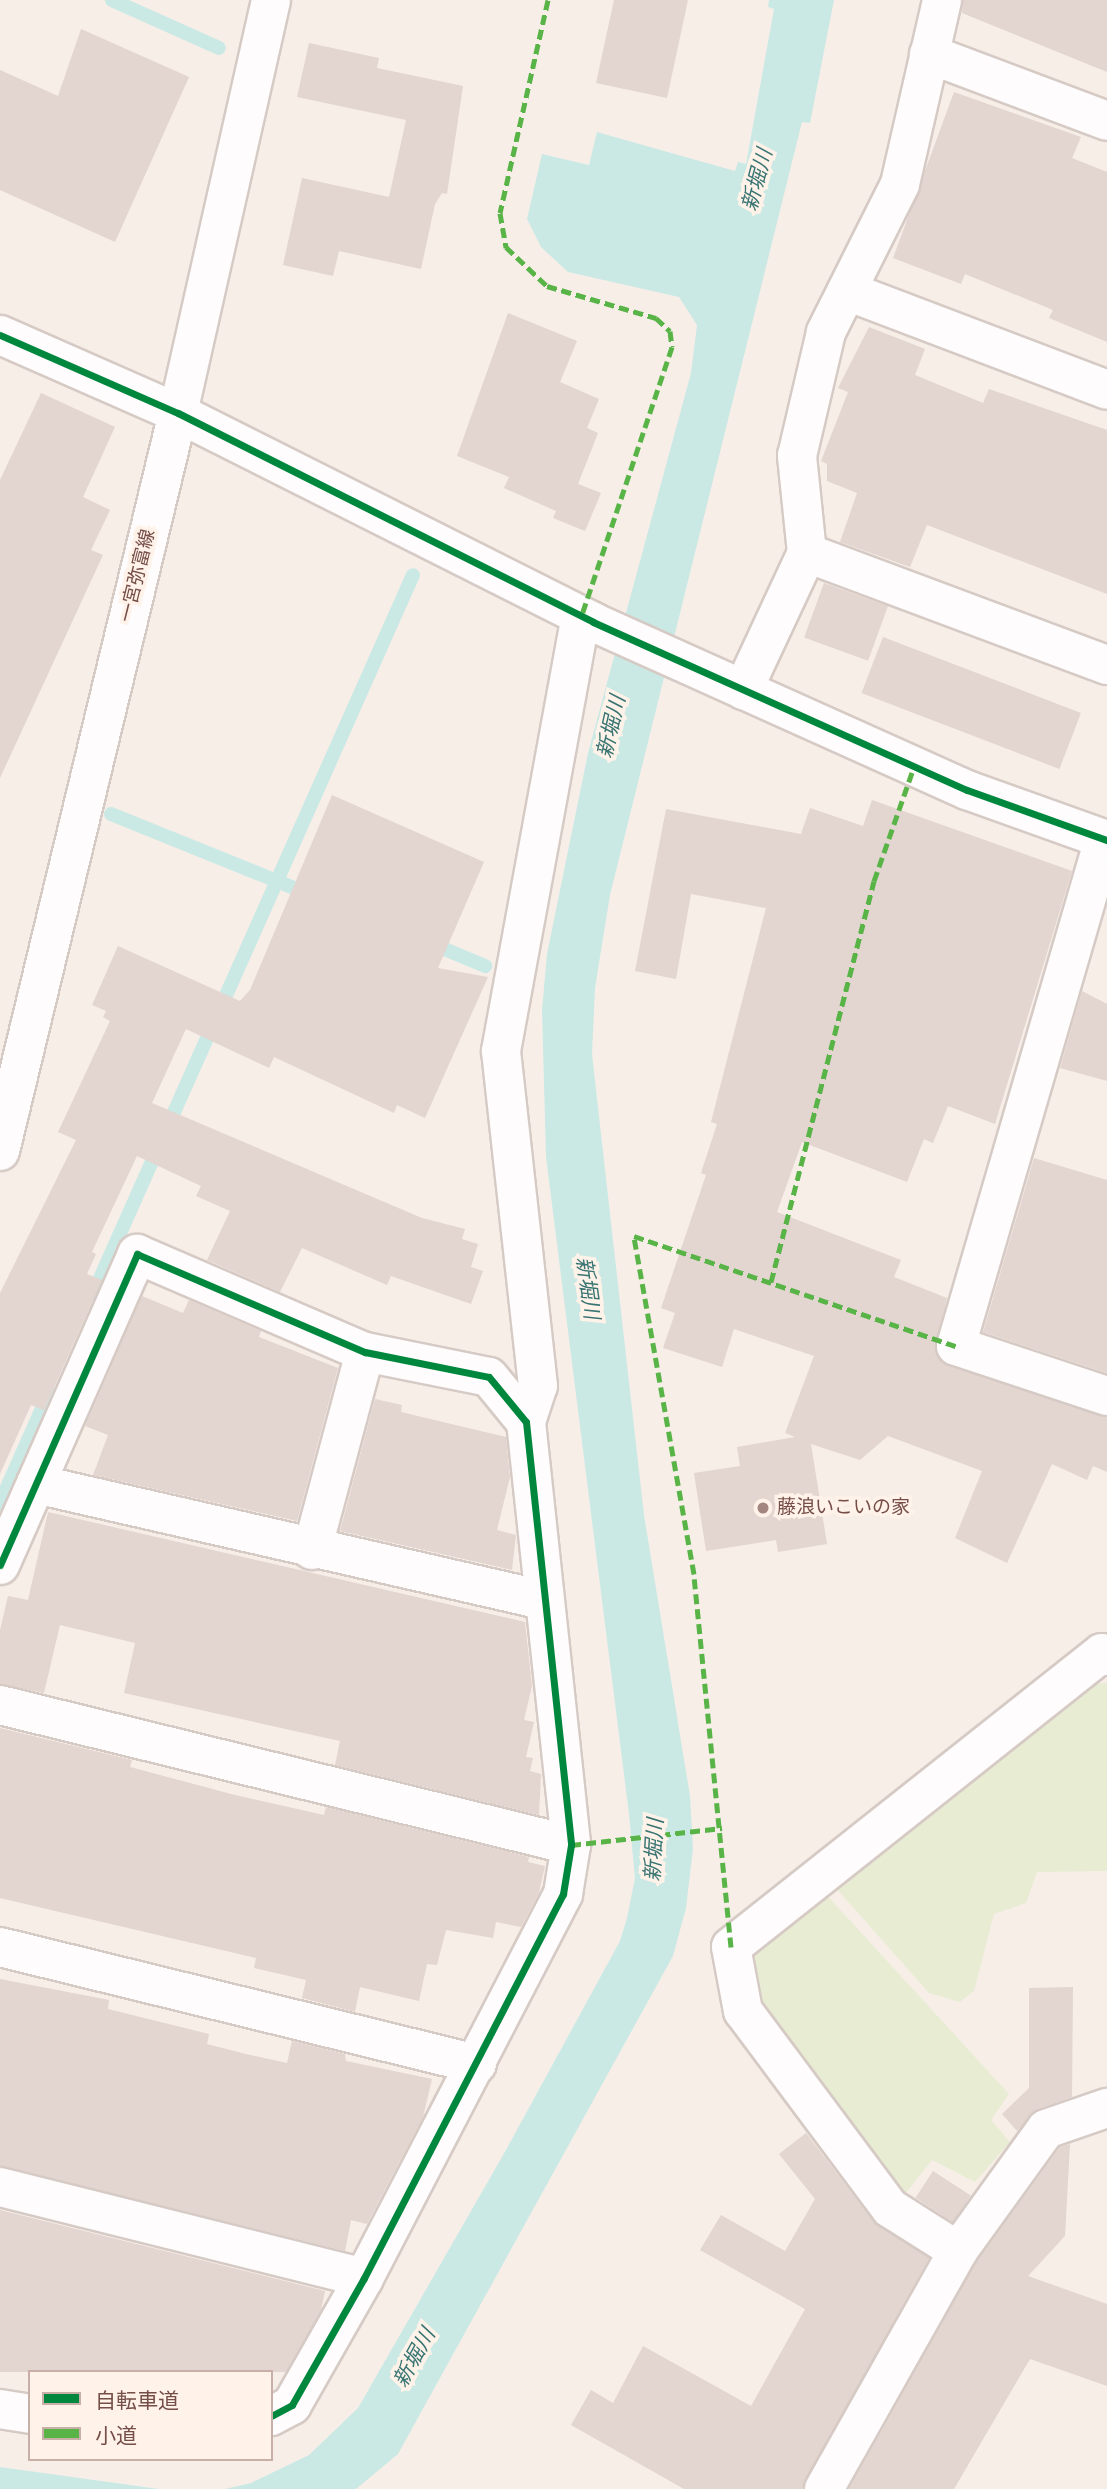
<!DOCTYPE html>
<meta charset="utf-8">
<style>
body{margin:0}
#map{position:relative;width:1107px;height:2489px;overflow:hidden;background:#f7eee8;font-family:"Varela Round","Noto Sans JP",sans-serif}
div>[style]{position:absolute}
.green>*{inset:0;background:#e7ecd2}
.water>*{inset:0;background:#cae9e5}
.stream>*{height:14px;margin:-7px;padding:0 7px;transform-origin:7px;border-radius:7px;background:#cae9e5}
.building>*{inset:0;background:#e3d5d0;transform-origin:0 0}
.roads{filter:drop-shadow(2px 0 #d6cac5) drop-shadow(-2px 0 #d6cac5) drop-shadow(0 2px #d6cac5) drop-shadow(0 -2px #d6cac5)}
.minor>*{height:38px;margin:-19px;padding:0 19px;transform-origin:19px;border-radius:19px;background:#fefcfc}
.tertiary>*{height:38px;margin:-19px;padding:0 19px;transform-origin:19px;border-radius:19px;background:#fefcfc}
.secondary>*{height:38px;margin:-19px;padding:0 19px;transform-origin:19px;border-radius:19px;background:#fefcfc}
.quiet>*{height:5px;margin-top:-2.5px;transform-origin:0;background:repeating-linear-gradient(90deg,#59b447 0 10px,transparent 0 15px)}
.cycleway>*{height:7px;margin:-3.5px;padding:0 3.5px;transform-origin:3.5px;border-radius:3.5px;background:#00873e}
.dots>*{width:19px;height:19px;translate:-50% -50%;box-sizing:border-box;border:4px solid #fff2e9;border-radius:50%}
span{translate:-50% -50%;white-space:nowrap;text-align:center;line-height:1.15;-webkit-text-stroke:7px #fff2e9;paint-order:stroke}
.street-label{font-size:19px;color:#754e47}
.poi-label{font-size:19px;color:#754e47}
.left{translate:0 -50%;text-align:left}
.water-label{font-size:21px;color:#387472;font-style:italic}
.legend{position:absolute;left:28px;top:2370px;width:245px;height:91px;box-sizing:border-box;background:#fff2e9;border:2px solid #c8b0a8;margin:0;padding:9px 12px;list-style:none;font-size:21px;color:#754e47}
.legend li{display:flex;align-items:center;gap:14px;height:35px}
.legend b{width:35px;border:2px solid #c8b0a8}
</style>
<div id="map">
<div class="green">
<i style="clip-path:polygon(1107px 1683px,1107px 1871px,1037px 1872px,1026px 1903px,994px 1914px,974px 1991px,960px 2002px,929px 1993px,835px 1887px,1090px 1684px)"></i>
<i style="clip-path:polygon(823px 1891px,1009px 2094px,991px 2120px,1010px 2142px,975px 2182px,932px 2160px,897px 2204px,752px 2015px,748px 1964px,753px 1945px)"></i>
</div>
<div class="water">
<i style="clip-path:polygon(769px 0,834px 0,810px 123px,802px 122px,610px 895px,595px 988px,592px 1054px,644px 1515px,690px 1796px,693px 1849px,686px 1908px,673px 1956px,398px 2454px,356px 2489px,225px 2489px,251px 2483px,309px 2455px,358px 2408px,506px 2150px,620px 1941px,627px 1918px,635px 1878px,629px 1814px,546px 1157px,542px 1010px,547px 954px,588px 753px,691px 373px,697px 325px,679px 297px,568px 272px,541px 247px,527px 219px,542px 154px,589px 165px,597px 132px,735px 171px,738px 162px,746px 164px,774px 9px,768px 7px)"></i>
<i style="clip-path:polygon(0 2467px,159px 2489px,0 2489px)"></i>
</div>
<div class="stream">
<i style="left:112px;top:0;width:117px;rotate:24.2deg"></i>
<i style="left:111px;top:814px;width:216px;rotate:22deg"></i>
<i style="left:430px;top:943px;width:60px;rotate:22.7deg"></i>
<i style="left:167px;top:1128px;width:605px;rotate:-66.02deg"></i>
<i style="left:93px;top:1294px;width:162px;rotate:-66deg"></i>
<i style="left:0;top:1503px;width:120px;rotate:-66deg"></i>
</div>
<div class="building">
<i style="clip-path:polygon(614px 0,688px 0,667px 98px,596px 83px)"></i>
<i style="clip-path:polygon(963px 0,1107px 0,1107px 72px,962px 13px)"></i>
<i style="clip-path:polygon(81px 29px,189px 77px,115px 242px,0 190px,0 70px,58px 96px)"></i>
<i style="clip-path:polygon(309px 43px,379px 58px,377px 68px,463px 86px,447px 194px,442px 193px,435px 204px,421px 269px,339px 251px,333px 276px,283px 265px,302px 178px,389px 197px,406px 120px,297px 97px)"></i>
<i style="clip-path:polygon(954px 92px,1081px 137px,1072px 158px,1107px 172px,1107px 342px,1049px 318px,1053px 310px,965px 274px,961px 284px,893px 258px)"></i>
<i style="clip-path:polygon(508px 313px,577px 341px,560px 382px,599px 399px,587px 428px,598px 433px,578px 484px,601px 493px,585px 531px,553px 518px,556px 511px,504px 488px,509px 477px,457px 456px)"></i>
<i style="clip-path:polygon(869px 327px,925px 349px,915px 375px,983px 403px,989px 389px,1107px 430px,1107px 594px,927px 525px,910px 567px,840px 542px,857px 493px,827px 481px,827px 464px,821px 461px,848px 392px,838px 388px)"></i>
<i style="clip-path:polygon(41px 393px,115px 427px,83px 497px,110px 510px,91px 550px,103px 555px,0 778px,0 480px)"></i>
<i style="left:824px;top:583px;width:68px;height:58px;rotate:20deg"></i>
<i style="left:883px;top:637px;width:212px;height:60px;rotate:21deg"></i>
<i style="clip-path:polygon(332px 795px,484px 862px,438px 968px,488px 977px,425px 1118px,397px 1105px,394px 1113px,274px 1057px,269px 1068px,186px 1029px,152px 1103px,422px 1218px,465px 1229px,462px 1239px,478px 1244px,471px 1267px,483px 1271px,471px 1304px,391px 1276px,387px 1285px,302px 1248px,280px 1292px,207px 1260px,230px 1211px,196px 1196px,201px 1186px,137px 1156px,92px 1252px,96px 1254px,87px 1274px,102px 1280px,44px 1410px,31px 1405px,0 1474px,0 1293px,76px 1140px,58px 1132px,110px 1021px,103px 1017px,106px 1011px,92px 1005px,118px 946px,240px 1001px,250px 990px)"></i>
<i style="clip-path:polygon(872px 800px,1072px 871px,995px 1124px,948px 1106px,933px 1143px,924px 1139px,907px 1182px,802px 1142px,777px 1212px,901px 1260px,894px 1277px,947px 1298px,935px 1350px,949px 1366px,1107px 1417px,1107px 1472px,1093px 1466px,1087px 1480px,1052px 1464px,1007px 1563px,955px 1538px,982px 1471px,888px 1436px,860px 1460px,811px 1444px,827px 1544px,778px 1552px,776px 1540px,706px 1551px,694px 1473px,740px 1466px,737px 1447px,795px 1437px,785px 1433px,814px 1356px,734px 1329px,722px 1367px,663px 1348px,675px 1313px,661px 1308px,706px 1175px,701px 1173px,717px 1124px,711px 1122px,766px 908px,691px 894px,676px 979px,635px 971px,666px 809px,801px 834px,810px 808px,863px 826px)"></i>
<i style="clip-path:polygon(1082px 991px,1107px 1004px,1107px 1081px,1060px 1068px)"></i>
<i style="clip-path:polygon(1034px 1158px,1107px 1180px,1107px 1373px,983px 1332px)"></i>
<i style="clip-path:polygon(142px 1296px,183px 1313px,189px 1300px,261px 1331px,259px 1337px,338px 1368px,297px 1521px,93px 1475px,108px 1435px,85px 1426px)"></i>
<i style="clip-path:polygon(375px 1399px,402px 1405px,401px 1412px,506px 1437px,510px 1477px,497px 1530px,516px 1535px,512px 1570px,340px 1531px)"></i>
<i style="clip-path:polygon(48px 1512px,525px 1622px,532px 1686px,524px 1720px,534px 1722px,526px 1757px,533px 1758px,530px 1771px,541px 1774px,539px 1815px,335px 1765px,340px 1741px,124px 1693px,135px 1643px,60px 1625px,44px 1693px,0 1684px,0 1630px,8px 1596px,28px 1600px)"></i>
<i style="clip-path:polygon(0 1728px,132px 1760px,130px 1767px,235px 1795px,324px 1815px,326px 1807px,529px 1857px,528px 1862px,545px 1866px,539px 1893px,521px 1927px,496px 1922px,493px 1938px,446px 1930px,437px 1965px,427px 1964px,419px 2001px,360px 1987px,355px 2012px,302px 1998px,306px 1980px,254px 1968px,256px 1958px,0 1898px)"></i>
<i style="clip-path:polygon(0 1979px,109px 2000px,108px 2009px,209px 2034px,207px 2044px,246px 2054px,287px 2063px,292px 2041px,345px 2054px,346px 2061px,432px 2079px,423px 2117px,367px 2224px,351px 2220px,345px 2251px,0 2166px)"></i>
<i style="clip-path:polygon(1073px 1987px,1072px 2097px,1038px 2109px,1017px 2131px,1002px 2114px,1029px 2088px,1029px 1988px)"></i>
<i style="clip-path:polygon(806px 2133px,873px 2221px,929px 2258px,802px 2489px,684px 2489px,571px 2425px,591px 2390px,613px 2403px,643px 2346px,751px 2406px,805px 2309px,700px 2250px,721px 2215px,785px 2251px,815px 2199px,779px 2154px)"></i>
<i style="clip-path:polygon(1070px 2144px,1065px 2236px,1028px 2276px,1107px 2304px,1107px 2386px,1030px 2359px,954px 2489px,849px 2489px,976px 2263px,1060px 2147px)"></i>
<i style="left:933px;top:2171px;width:45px;height:32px;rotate:33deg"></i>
<i style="clip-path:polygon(0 2210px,325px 2291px,321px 2310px,286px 2372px,0 2372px)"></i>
</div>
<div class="roads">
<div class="minor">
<i style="left:929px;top:54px;width:190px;rotate:20.6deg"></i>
<i style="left:847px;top:291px;width:278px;rotate:20.8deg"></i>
<i style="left:807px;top:553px;width:320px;rotate:20.5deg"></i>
<i style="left:743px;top:690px;width:151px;rotate:-65deg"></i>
<i style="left:807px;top:553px;width:98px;rotate:-95.9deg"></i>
<i style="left:797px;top:456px;width:127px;rotate:-76.8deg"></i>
<i style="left:826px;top:332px;width:165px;rotate:-63.4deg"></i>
<i style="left:900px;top:184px;width:189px;rotate:-77.1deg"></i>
<i style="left:1104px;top:839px;width:528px;rotate:106.27deg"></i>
<i style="left:956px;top:1346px;width:159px;rotate:18.3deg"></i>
<i style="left:526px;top:1422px;width:38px;rotate:-72deg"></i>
<i style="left:538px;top:1386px;width:337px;rotate:-96.3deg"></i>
<i style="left:501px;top:1051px;width:441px;rotate:-79.6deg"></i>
<i style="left:36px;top:1484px;width:520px;rotate:12.89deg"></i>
<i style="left:312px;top:1550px;width:205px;rotate:-75deg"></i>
<i style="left:0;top:1565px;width:340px;rotate:-66.2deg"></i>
<i style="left:137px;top:1254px;width:248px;rotate:23.3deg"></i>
<i style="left:365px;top:1352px;width:126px;rotate:11.4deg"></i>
<i style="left:489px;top:1377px;width:58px;rotate:50.6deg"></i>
<i style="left:526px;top:1422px;width:425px;rotate:83.9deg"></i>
<i style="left:571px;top:1845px;width:50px;rotate:99.3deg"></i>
<i style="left:563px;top:1894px;width:433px;rotate:117.4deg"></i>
<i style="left:364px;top:2278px;width:146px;rotate:119.6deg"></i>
<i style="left:292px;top:2405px;width:24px;rotate:152deg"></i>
<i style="left:0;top:1705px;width:588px;rotate:13.78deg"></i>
<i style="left:0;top:1947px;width:491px;rotate:13.8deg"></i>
<i style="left:0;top:2187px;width:375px;rotate:14deg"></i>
<i style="left:958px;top:2251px;width:80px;rotate:-147.7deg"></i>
<i style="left:890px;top:2208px;width:246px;rotate:-126.7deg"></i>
<i style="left:743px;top:2011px;width:65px;rotate:-100.6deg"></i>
<i style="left:731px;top:1947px;width:473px;rotate:-38.4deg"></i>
<i style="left:1102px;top:1653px;width:6px;rotate:31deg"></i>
<i style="left:0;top:2409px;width:30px;rotate:9deg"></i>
<i style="left:824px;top:2489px;width:273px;rotate:-60.6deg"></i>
<i style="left:958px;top:2251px;width:150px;rotate:-54.2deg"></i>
<i style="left:1046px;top:2129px;width:65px;rotate:-19deg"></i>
</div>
<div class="tertiary">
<i style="left:0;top:335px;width:194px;rotate:23.7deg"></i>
<i style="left:178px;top:413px;width:465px;rotate:26.7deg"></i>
<i style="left:593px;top:622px;width:410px;rotate:24.2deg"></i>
<i style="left:967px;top:790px;width:149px;rotate:19.7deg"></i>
</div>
<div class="secondary">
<i style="left:0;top:1151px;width:759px;rotate:-76.44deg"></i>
<i style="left:178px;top:413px;width:423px;rotate:-77.3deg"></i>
</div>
</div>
<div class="quiet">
<i style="left:548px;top:0;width:218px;rotate:102.7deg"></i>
<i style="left:500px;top:213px;width:35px;rotate:80deg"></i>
<i style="left:506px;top:247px;width:57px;rotate:43.6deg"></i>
<i style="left:547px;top:286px;width:114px;rotate:16.4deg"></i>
<i style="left:656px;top:318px;width:19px;rotate:43deg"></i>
<i style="left:670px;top:331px;width:16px;rotate:83deg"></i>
<i style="left:672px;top:347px;width:285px;rotate:108.6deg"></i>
<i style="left:771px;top:1282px;width:414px;rotate:-75.6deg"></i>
<i style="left:874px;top:881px;width:121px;rotate:-70.7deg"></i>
<i style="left:571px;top:1845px;width:152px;rotate:-6.4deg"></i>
<i style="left:731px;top:1947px;width:375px;rotate:-95.7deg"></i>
<i style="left:694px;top:1574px;width:343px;rotate:-100.1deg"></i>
<i style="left:634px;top:1236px;width:340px;rotate:18.9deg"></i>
</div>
<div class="cycleway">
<i style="left:0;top:335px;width:194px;rotate:23.7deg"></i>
<i style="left:178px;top:413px;width:465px;rotate:26.7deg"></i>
<i style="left:593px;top:622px;width:410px;rotate:24.2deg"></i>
<i style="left:967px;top:790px;width:149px;rotate:19.7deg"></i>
<i style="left:0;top:1565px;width:340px;rotate:-66.2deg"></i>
<i style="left:137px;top:1254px;width:248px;rotate:23.3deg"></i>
<i style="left:365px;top:1352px;width:126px;rotate:11.4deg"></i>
<i style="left:489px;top:1377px;width:58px;rotate:50.6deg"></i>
<i style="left:526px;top:1422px;width:425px;rotate:83.9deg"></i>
<i style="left:571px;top:1845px;width:50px;rotate:99.3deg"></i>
<i style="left:563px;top:1894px;width:433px;rotate:117.4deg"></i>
<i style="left:364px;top:2278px;width:146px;rotate:119.6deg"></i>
<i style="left:292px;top:2405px;width:24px;rotate:152deg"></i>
</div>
<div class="dots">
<i style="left:763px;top:1508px;background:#a2867f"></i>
</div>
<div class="street-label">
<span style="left:138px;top:576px;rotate:-76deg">一宮弥富線</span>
</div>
<div class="poi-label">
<span class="left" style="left:777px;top:1508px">藤浪いこいの家</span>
</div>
<div class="water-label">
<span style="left:758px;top:180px;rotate:-75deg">新堀川</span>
<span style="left:612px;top:727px;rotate:-77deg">新堀川</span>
<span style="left:587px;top:1288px;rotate:82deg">新堀川</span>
<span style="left:655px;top:1850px;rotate:-87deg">新堀川</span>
<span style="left:415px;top:2358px;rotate:-61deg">新堀川</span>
</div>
<ul class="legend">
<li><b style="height:9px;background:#00873e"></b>自転車道</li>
<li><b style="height:9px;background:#59b447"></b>小道</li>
</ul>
</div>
